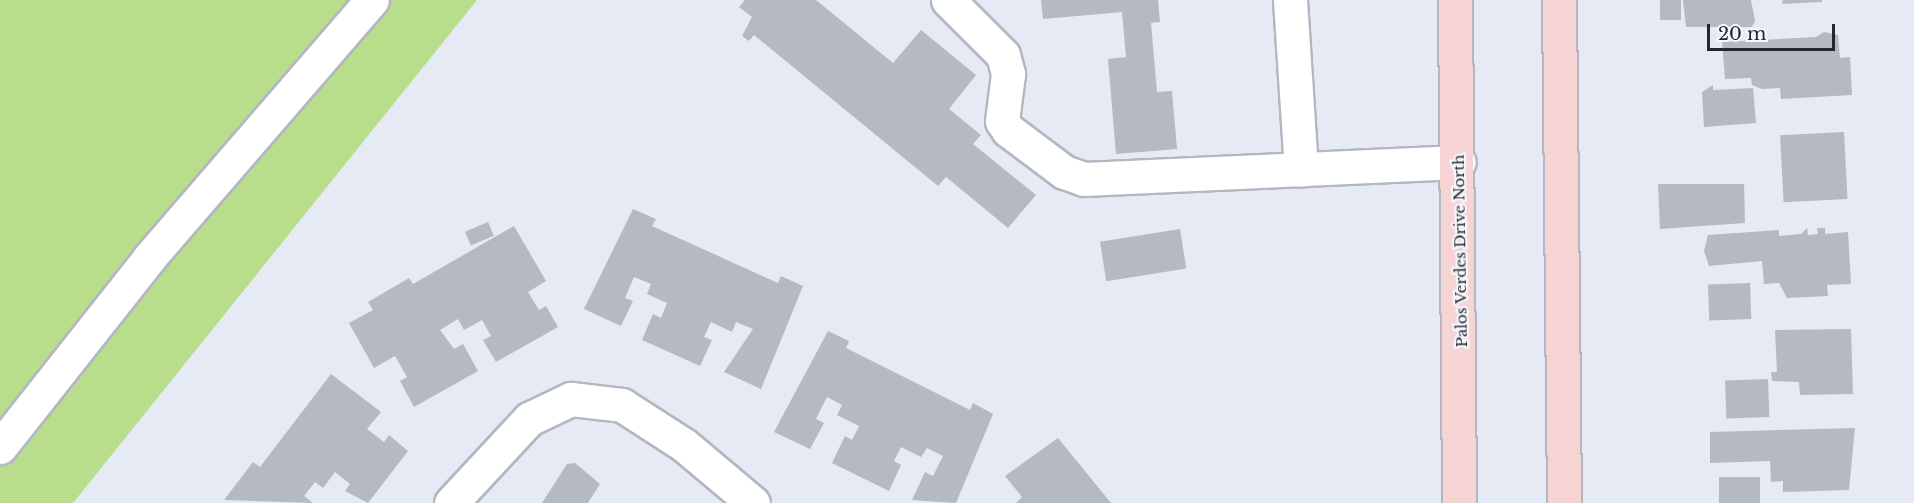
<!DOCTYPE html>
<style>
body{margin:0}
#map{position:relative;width:1914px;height:503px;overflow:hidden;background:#e5eaf5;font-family:"Libre Baskerville",serif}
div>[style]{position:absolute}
.green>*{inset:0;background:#b9de8b}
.building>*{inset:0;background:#b4b9c3;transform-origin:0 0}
.roads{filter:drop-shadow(2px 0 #b3b7c2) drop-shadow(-2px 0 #b3b7c2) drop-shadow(0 2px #b3b7c2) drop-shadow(0 -2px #b3b7c2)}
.minor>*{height:33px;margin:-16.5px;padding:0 16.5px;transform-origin:16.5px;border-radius:16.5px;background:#fff}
.major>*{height:33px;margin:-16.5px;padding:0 16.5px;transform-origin:16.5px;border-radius:16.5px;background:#f5d4d3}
span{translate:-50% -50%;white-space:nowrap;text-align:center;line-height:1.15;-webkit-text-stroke:4.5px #f5f7fe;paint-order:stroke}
.street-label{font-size:15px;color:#24262a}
.scale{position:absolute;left:1707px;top:24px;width:128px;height:27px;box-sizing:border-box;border:3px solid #24262a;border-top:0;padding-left:8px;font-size:18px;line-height:21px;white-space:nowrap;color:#24262a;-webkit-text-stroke:4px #f5f7fe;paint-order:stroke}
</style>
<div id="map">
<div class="green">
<i style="clip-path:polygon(0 0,477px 0,73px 503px,0 503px)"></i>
</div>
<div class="building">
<i style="clip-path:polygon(745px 0,816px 0,893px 63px,921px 30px,976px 75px,949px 109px,981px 135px,973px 144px,1036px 195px,1008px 228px,946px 177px,938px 186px,754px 35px,749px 41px,742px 36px,752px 17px,739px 7px)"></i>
<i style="clip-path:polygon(1041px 0,1158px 0,1160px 22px,1151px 23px,1157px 92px,1172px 91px,1177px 149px,1116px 154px,1108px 59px,1126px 57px,1122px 12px,1043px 19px)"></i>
<i style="left:1660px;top:0;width:21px;height:20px"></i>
<i style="clip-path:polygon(1683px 0,1751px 0,1755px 21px,1752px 27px,1686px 27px)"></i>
<i style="clip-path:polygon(1783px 0,1822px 0,1822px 2px,1782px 4px)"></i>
<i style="clip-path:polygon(1824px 32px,1838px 35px,1840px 58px,1850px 57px,1852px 95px,1781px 99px,1780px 88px,1762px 89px,1752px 85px,1751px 78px,1725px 79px,1722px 42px,1816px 37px)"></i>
<i style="clip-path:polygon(1713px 85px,1713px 90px,1753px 88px,1756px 123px,1704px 127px,1702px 92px)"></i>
<i style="left:1844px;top:132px;width:67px;height:64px;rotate:87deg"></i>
<i style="clip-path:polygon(1658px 184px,1744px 184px,1745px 223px,1660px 229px)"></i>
<i style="clip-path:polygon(633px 209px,656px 219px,652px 226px,778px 283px,781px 276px,803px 286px,761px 389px,724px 372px,753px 329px,736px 322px,732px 332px,711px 322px,704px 337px,712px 340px,700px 366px,642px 340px,653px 314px,661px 318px,667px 303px,647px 294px,651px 284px,634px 277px,625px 298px,633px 301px,621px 326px,584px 309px)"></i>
<i style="left:488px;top:222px;width:15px;height:25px;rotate:67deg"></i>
<i style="clip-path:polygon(514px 226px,546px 281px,528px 292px,539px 310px,546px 306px,558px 327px,496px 362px,483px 340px,491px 336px,482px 320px,464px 330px,458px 319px,440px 330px,454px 349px,463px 344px,478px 371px,414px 407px,400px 381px,407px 377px,395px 356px,374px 368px,349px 323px,373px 310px,368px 302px,409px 278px,413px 284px)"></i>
<i style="clip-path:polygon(1807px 228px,1808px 235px,1818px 234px,1817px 228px,1825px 228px,1825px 234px,1848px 232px,1851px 284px,1827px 285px,1828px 296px,1787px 298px,1779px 283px,1764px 284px,1762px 261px,1709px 266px,1704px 251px,1708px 235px,1779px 230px,1779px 236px,1801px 234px)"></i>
<i style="left:1180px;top:229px;width:40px;height:81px;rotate:81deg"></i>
<i style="left:1750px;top:283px;width:36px;height:42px;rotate:88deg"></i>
<i style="clip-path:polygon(1851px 329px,1853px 394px,1800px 395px,1799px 382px,1772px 381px,1771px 372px,1777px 372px,1775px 330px)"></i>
<i style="clip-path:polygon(828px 331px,849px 341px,846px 348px,970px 410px,973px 403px,993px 414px,956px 503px,912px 500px,925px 472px,933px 476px,943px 456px,927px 448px,921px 457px,901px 447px,894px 461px,901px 465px,889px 491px,832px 463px,845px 436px,852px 440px,859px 426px,837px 415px,842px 405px,827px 397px,816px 419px,824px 423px,810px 449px,774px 432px)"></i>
<i style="clip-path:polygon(331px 374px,381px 412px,367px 429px,384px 442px,389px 435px,408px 451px,368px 503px,345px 491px,350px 484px,335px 472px,323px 488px,315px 482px,304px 496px,313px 503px,224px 500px,253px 462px,260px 467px)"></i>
<i style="left:1768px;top:379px;width:38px;height:43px;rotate:88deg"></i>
<i style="clip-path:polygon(1855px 428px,1849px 490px,1783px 492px,1783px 481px,1771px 482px,1770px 461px,1710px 463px,1710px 432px)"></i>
<i style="clip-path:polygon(1058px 438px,1111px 503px,1016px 503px,1022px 497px,1005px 476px)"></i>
<i style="clip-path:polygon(575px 463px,600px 484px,588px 503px,542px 503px,567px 464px)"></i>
<i style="left:1719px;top:477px;width:41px;height:26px"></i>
</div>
<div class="roads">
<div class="minor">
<i style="left:948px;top:0;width:78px;rotate:45deg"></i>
<i style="left:1003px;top:55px;width:20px;rotate:75deg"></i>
<i style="left:1008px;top:74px;width:47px;rotate:97.3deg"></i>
<i style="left:1002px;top:121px;width:11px;rotate:56deg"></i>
<i style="left:1008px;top:130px;width:70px;rotate:36.9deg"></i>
<i style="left:1064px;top:172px;width:21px;rotate:19deg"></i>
<i style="left:1084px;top:179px;width:375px;rotate:-2.6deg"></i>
<i style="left:1290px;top:0;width:170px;rotate:86.3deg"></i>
<i style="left:0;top:447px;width:241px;rotate:-51.7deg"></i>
<i style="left:149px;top:258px;width:341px;rotate:-49.2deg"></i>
<i style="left:451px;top:503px;width:115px;rotate:-47.1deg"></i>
<i style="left:529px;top:419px;width:47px;rotate:-25.5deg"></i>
<i style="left:571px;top:399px;width:51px;rotate:6.7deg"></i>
<i style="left:622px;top:405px;width:74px;rotate:32.8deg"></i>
<i style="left:684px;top:445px;width:90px;rotate:40deg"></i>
</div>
<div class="major">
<i style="left:1455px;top:0;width:503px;rotate:89.54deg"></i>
<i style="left:1559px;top:0;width:503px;rotate:89.43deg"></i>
</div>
</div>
<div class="street-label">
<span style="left:1460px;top:251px;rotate:-91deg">Palos Verdes Drive North</span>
</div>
<div class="scale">20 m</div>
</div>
